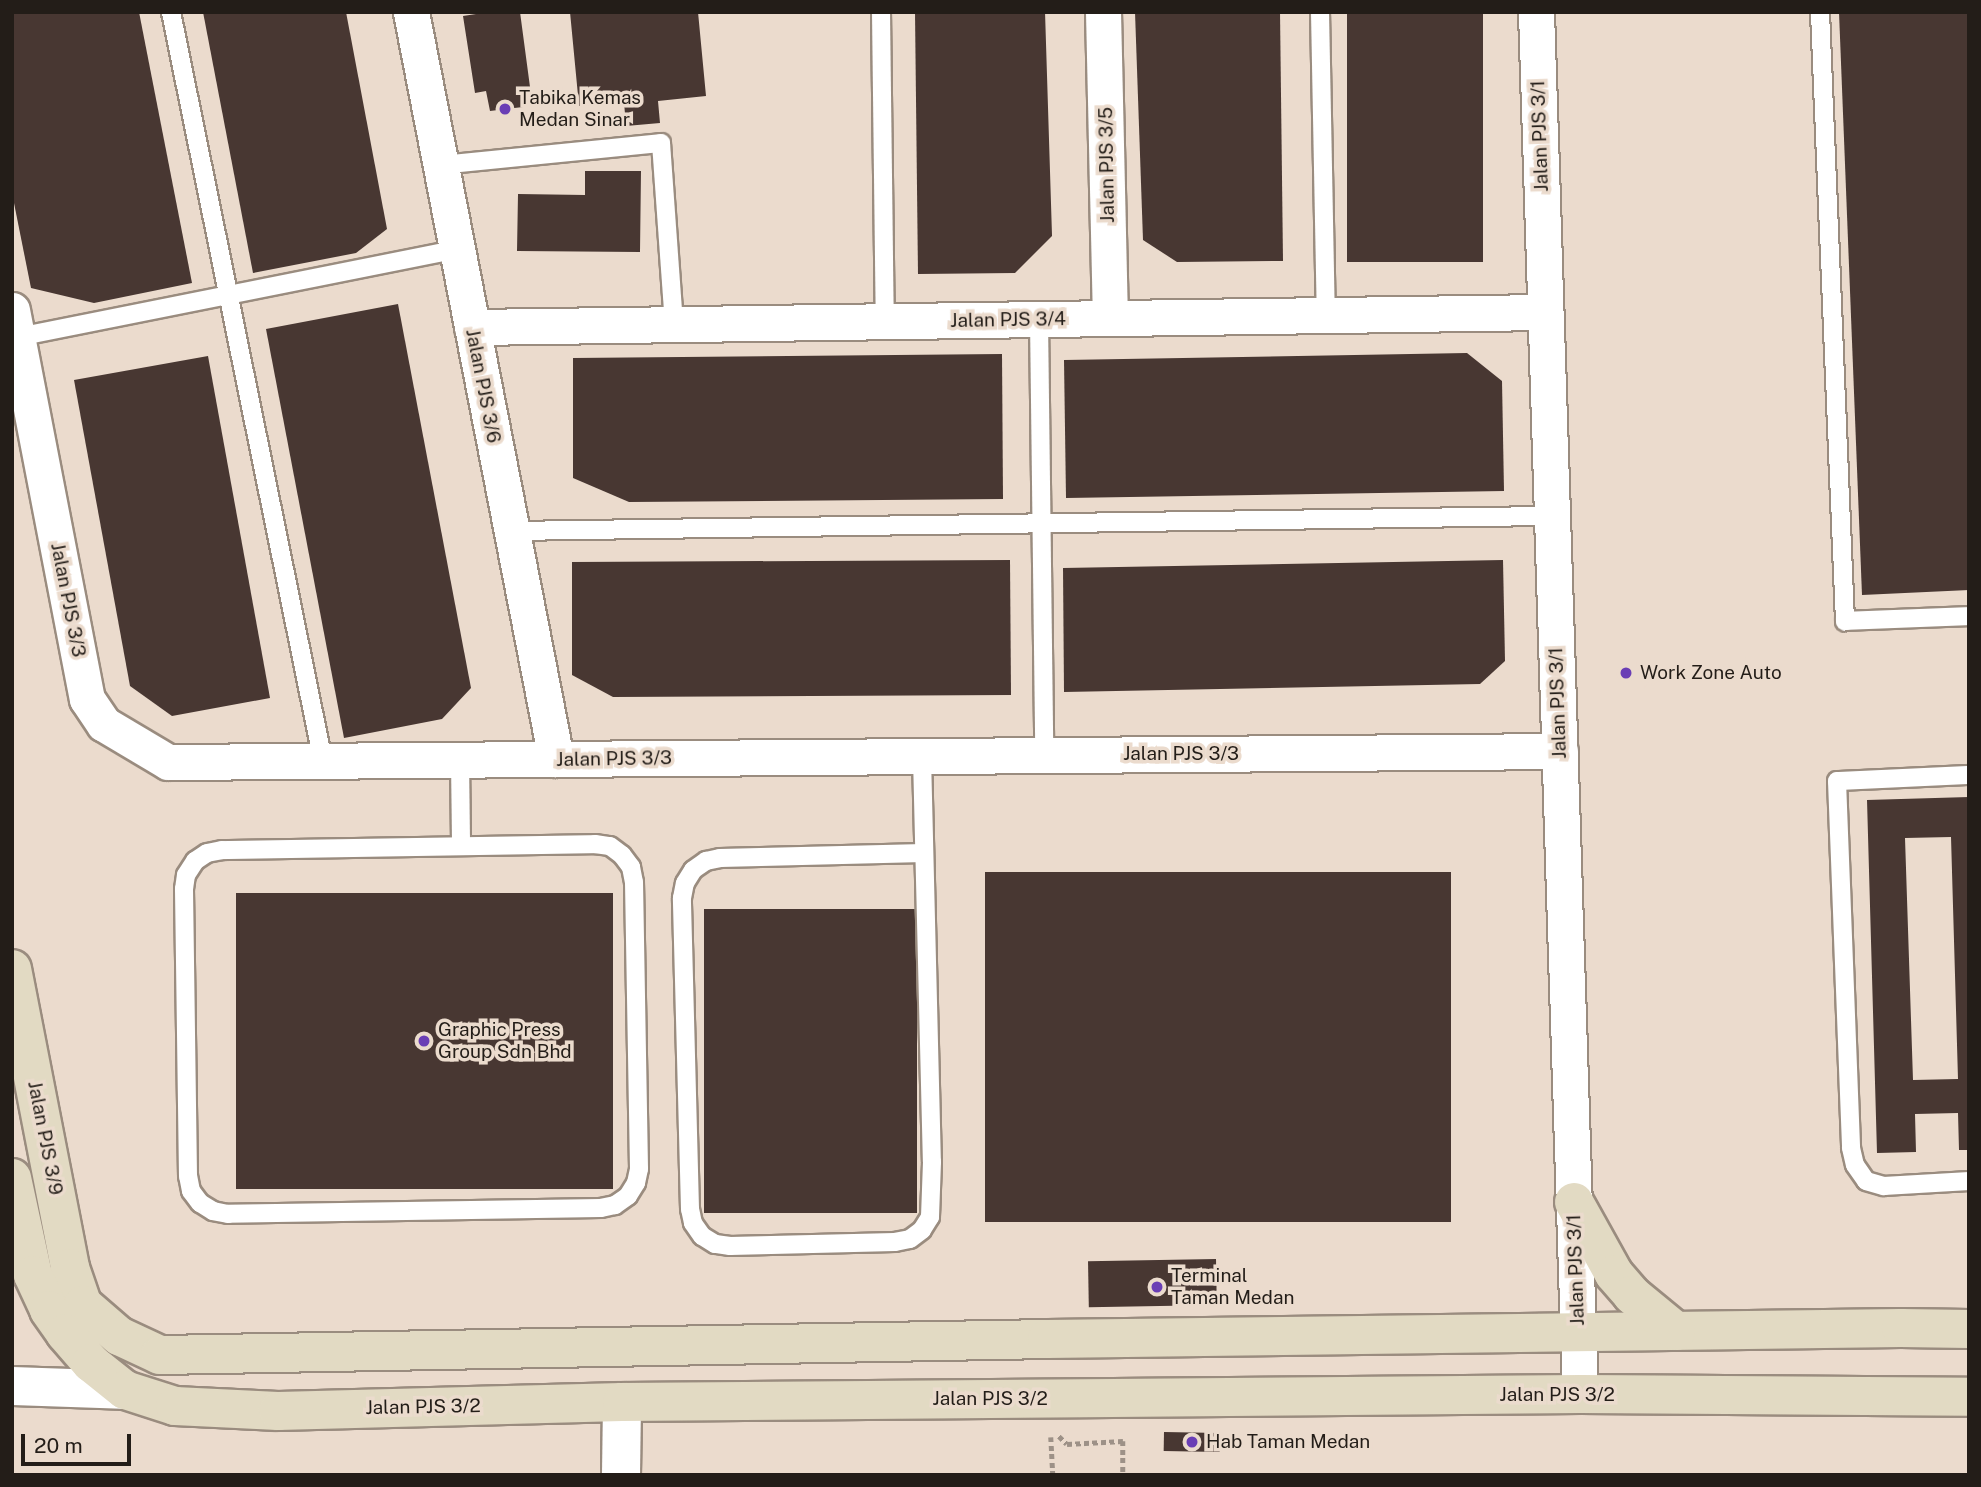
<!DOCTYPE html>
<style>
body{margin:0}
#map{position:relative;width:1981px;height:1487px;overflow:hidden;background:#ebdbcd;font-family:"Public Sans",sans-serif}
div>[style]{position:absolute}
.building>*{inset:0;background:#483732;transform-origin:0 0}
.path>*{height:4.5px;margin-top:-2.25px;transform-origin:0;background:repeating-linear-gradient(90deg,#9d9187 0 5px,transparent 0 8.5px)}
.roads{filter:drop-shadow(2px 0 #9a8c7f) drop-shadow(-2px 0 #9a8c7f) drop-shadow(0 2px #9a8c7f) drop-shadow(0 -2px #9a8c7f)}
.service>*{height:18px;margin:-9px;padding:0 9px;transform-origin:9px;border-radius:9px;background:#fff}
.minor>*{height:35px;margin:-17.5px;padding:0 17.5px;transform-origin:17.5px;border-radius:17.5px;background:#fff}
.tertiary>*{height:38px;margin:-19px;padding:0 19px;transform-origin:19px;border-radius:19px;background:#fff}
.secondary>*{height:38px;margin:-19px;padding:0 19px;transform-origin:19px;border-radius:19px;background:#e2dac3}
.dots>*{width:19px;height:19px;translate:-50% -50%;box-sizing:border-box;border:4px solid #ebdbcd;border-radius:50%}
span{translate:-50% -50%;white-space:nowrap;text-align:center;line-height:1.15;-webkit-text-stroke:7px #ebdbcd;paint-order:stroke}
.poi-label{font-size:19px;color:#231d18}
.left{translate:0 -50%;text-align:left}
.street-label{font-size:19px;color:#231d18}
.frame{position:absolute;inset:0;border:14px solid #231d18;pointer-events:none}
.scale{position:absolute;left:21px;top:1434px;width:110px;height:32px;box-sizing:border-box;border:4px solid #231d18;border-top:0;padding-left:9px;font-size:21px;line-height:24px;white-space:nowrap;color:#231d18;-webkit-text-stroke:5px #ebdbcd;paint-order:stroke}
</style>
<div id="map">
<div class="building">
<i style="clip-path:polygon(12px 12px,139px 12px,192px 283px,94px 303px,31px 288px,12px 193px)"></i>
<i style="clip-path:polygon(203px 12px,346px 12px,387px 229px,356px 253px,253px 273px)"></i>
<i style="clip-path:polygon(489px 12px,520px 12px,530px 87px,520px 88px,523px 107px,490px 111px,486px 91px,475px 93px,463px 16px)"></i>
<i style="clip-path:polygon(570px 12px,698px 12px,706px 96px,658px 101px,660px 123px,626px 126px,624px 102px,579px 106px)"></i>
<i style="clip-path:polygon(915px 12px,1045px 12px,1052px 236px,1015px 273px,918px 274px)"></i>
<i style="clip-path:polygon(1135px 12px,1280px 12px,1283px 261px,1177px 262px,1143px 240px)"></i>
<i style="left:1347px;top:12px;width:136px;height:250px"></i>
<i style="clip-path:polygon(1839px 12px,1969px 12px,1969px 590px,1862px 595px)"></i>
<i style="clip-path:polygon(585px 171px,641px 171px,640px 252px,517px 251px,518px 194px,585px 195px)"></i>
<i style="clip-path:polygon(398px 304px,471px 688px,442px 719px,344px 738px,266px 329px)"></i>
<i style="clip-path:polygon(1467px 353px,1502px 381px,1504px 491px,1066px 498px,1064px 360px)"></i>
<i style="clip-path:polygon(1002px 354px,1003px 499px,629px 502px,573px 478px,573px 358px)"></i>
<i style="clip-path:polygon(208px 356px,270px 698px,172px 716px,130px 686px,74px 380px)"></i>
<i style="clip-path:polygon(1010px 560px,1011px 695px,613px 697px,572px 675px,572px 562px)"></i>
<i style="clip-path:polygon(1503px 560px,1505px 661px,1480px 684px,1064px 692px,1063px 568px)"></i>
<i style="clip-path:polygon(evenodd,1969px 797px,1969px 1150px,1959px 1150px,1958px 1113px,1915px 1114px,1916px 1152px,1877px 1153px,1867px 800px,1969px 797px,1951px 837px,1958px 1079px,1913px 1080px,1905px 838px,1951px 837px)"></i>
<i style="left:1451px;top:872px;width:350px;height:466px;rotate:90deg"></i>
<i style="left:236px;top:893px;width:377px;height:296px"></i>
<i style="left:917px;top:909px;width:304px;height:213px;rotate:90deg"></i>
<i style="left:1216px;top:1259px;width:46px;height:128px;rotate:89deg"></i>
<i style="left:1164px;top:1432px;width:56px;height:19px;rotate:1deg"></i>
</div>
<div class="path">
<i style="left:1059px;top:1436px;width:11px;rotate:45deg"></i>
<i style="left:1067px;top:1444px;width:56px;rotate:-3.1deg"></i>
<i style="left:1123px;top:1441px;width:34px;rotate:90deg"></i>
<i style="left:1051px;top:1437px;width:38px;rotate:87deg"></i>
</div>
<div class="roads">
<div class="service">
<i style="left:171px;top:12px;width:764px;rotate:78.53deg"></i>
<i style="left:881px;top:12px;width:309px;rotate:89.3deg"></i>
<i style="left:1320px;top:12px;width:303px;rotate:88.9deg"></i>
<i style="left:1820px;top:12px;width:610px;rotate:87.65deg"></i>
<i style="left:1845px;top:621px;width:124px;rotate:-2.3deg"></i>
<i style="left:441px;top:165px;width:221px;rotate:-5.7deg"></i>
<i style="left:661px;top:143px;width:181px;rotate:85.9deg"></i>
<i style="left:1039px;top:319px;width:436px;rotate:89.3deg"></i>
<i style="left:18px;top:337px;width:448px;rotate:-11.3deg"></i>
<i style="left:511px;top:531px;width:1041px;rotate:-0.83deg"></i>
<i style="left:922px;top:757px;width:405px;rotate:88.6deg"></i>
<i style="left:932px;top:1162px;width:55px;rotate:92.1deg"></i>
<i style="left:930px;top:1217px;width:15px;rotate:122deg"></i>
<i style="left:922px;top:1230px;width:15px;rotate:143deg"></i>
<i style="left:910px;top:1239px;width:15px;rotate:169deg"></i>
<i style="left:895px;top:1242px;width:165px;rotate:178.6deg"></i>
<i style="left:730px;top:1246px;width:15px;rotate:-172deg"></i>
<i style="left:715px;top:1244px;width:15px;rotate:-148deg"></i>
<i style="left:702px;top:1236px;width:16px;rotate:-125deg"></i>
<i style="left:693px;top:1223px;width:14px;rotate:-102deg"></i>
<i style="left:690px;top:1209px;width:311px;rotate:-91.5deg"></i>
<i style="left:682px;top:898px;width:15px;rotate:-79deg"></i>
<i style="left:685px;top:883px;width:15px;rotate:-58deg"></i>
<i style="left:693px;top:870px;width:16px;rotate:-35deg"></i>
<i style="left:706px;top:861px;width:14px;rotate:-12deg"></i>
<i style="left:720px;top:858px;width:204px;rotate:-1.4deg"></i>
<i style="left:460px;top:760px;width:86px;rotate:89.3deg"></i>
<i style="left:1969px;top:775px;width:132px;rotate:177.4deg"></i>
<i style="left:1837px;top:781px;width:367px;rotate:87.8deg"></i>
<i style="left:1851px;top:1148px;width:17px;rotate:77deg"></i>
<i style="left:1855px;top:1165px;width:19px;rotate:55deg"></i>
<i style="left:1866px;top:1181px;width:19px;rotate:16deg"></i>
<i style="left:1884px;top:1186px;width:85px;rotate:-3.4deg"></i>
<i style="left:595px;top:844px;width:15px;rotate:8deg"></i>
<i style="left:610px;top:846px;width:15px;rotate:37deg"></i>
<i style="left:622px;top:855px;width:15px;rotate:53deg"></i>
<i style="left:631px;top:867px;width:15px;rotate:79deg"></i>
<i style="left:634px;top:882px;width:287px;rotate:89deg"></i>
<i style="left:639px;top:1169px;width:14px;rotate:102deg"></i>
<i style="left:636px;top:1183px;width:15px;rotate:122deg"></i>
<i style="left:628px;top:1196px;width:16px;rotate:145deg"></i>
<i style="left:615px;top:1205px;width:14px;rotate:168deg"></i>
<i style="left:601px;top:1208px;width:373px;rotate:179.1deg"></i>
<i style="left:228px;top:1214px;width:15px;rotate:-169deg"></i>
<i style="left:213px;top:1211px;width:15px;rotate:-148deg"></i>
<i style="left:200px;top:1203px;width:15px;rotate:-127deg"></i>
<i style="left:191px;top:1191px;width:15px;rotate:-101deg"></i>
<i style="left:188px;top:1176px;width:287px;rotate:-90.8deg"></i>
<i style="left:184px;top:889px;width:14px;rotate:-82deg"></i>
<i style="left:186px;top:875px;width:17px;rotate:-57deg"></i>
<i style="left:195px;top:861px;width:14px;rotate:-34deg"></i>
<i style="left:207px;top:853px;width:15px;rotate:-11deg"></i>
<i style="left:222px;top:850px;width:373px;rotate:-0.9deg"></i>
</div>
<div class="minor">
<i style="left:411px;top:12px;width:761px;rotate:79.01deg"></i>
<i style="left:1103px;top:12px;width:306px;rotate:88.7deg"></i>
<i style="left:1536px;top:12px;width:1383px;rotate:88.18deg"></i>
<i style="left:12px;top:310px;width:396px;rotate:79.1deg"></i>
<i style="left:87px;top:699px;width:30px;rotate:56deg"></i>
<i style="left:104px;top:724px;width:74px;rotate:30.7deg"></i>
<i style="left:168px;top:762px;width:1392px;rotate:-0.45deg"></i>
<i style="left:472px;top:327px;width:1072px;rotate:-0.8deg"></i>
</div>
<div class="tertiary">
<i style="left:12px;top:1386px;width:113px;rotate:2deg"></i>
<i style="left:621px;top:1475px;width:73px;rotate:-89.2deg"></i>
</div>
<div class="secondary">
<i style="left:12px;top:969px;width:305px;rotate:79deg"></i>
<i style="left:70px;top:1268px;width:39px;rotate:71deg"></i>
<i style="left:83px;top:1305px;width:48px;rotate:40.7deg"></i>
<i style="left:119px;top:1336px;width:45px;rotate:24.9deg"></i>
<i style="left:160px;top:1355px;width:887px;rotate:-1.03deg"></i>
<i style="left:1047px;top:1339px;width:854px;rotate:-0.74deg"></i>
<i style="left:1901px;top:1328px;width:68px;rotate:0.8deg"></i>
<i style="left:12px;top:1178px;width:99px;rotate:77.8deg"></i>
<i style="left:33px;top:1275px;width:38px;rotate:65deg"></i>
<i style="left:49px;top:1310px;width:28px;rotate:55deg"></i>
<i style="left:65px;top:1333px;width:40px;rotate:49deg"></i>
<i style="left:91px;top:1363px;width:43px;rotate:38.5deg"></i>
<i style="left:125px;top:1390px;width:52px;rotate:17.7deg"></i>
<i style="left:175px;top:1406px;width:103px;rotate:2.8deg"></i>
<i style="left:278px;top:1411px;width:344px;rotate:-1.5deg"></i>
<i style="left:622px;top:1402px;width:958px;rotate:-0.48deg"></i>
<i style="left:1580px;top:1394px;width:389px;rotate:0.4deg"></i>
<i style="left:1574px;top:1202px;width:82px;rotate:60.9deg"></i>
<i style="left:1614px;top:1274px;width:28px;rotate:49deg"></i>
<i style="left:1632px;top:1295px;width:57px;rotate:39.3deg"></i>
</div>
</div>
<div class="dots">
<i style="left:505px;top:109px;background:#6a3eb5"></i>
<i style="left:1626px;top:673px;background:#6a3eb5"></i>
<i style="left:424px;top:1041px;background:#6a3eb5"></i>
<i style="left:1157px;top:1287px;background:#6a3eb5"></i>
<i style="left:1192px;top:1442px;background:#6a3eb5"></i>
</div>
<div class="poi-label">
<span class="left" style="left:519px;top:109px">Tabika Kemas<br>Medan Sinar</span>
<span class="left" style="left:1640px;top:673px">Work Zone Auto</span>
<span class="left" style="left:438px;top:1041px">Graphic Press<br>Group Sdn Bhd</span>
<span class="left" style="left:1171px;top:1287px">Terminal<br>Taman Medan</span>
<span class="left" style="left:1206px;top:1442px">Hab Taman Medan</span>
</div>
<div class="street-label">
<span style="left:1540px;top:136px;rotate:-92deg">Jalan PJS 3/1</span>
<span style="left:1107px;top:165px;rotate:-91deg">Jalan PJS 3/5</span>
<span style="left:1008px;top:320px;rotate:-1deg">Jalan PJS 3/4</span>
<span style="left:483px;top:386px;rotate:79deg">Jalan PJS 3/6</span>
<span style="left:68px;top:600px;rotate:79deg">Jalan PJS 3/3</span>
<span style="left:1558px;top:703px;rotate:-92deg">Jalan PJS 3/1</span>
<span style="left:1181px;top:754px">Jalan PJS 3/3</span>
<span style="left:614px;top:759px;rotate:-1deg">Jalan PJS 3/3</span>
<span style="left:45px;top:1138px;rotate:79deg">Jalan PJS 3/9</span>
<span style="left:1576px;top:1270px;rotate:-92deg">Jalan PJS 3/1</span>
<span style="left:1557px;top:1395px">Jalan PJS 3/2</span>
<span style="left:990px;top:1399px">Jalan PJS 3/2</span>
<span style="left:423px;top:1407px;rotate:-1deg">Jalan PJS 3/2</span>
</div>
<div class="frame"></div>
<div class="scale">20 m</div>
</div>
